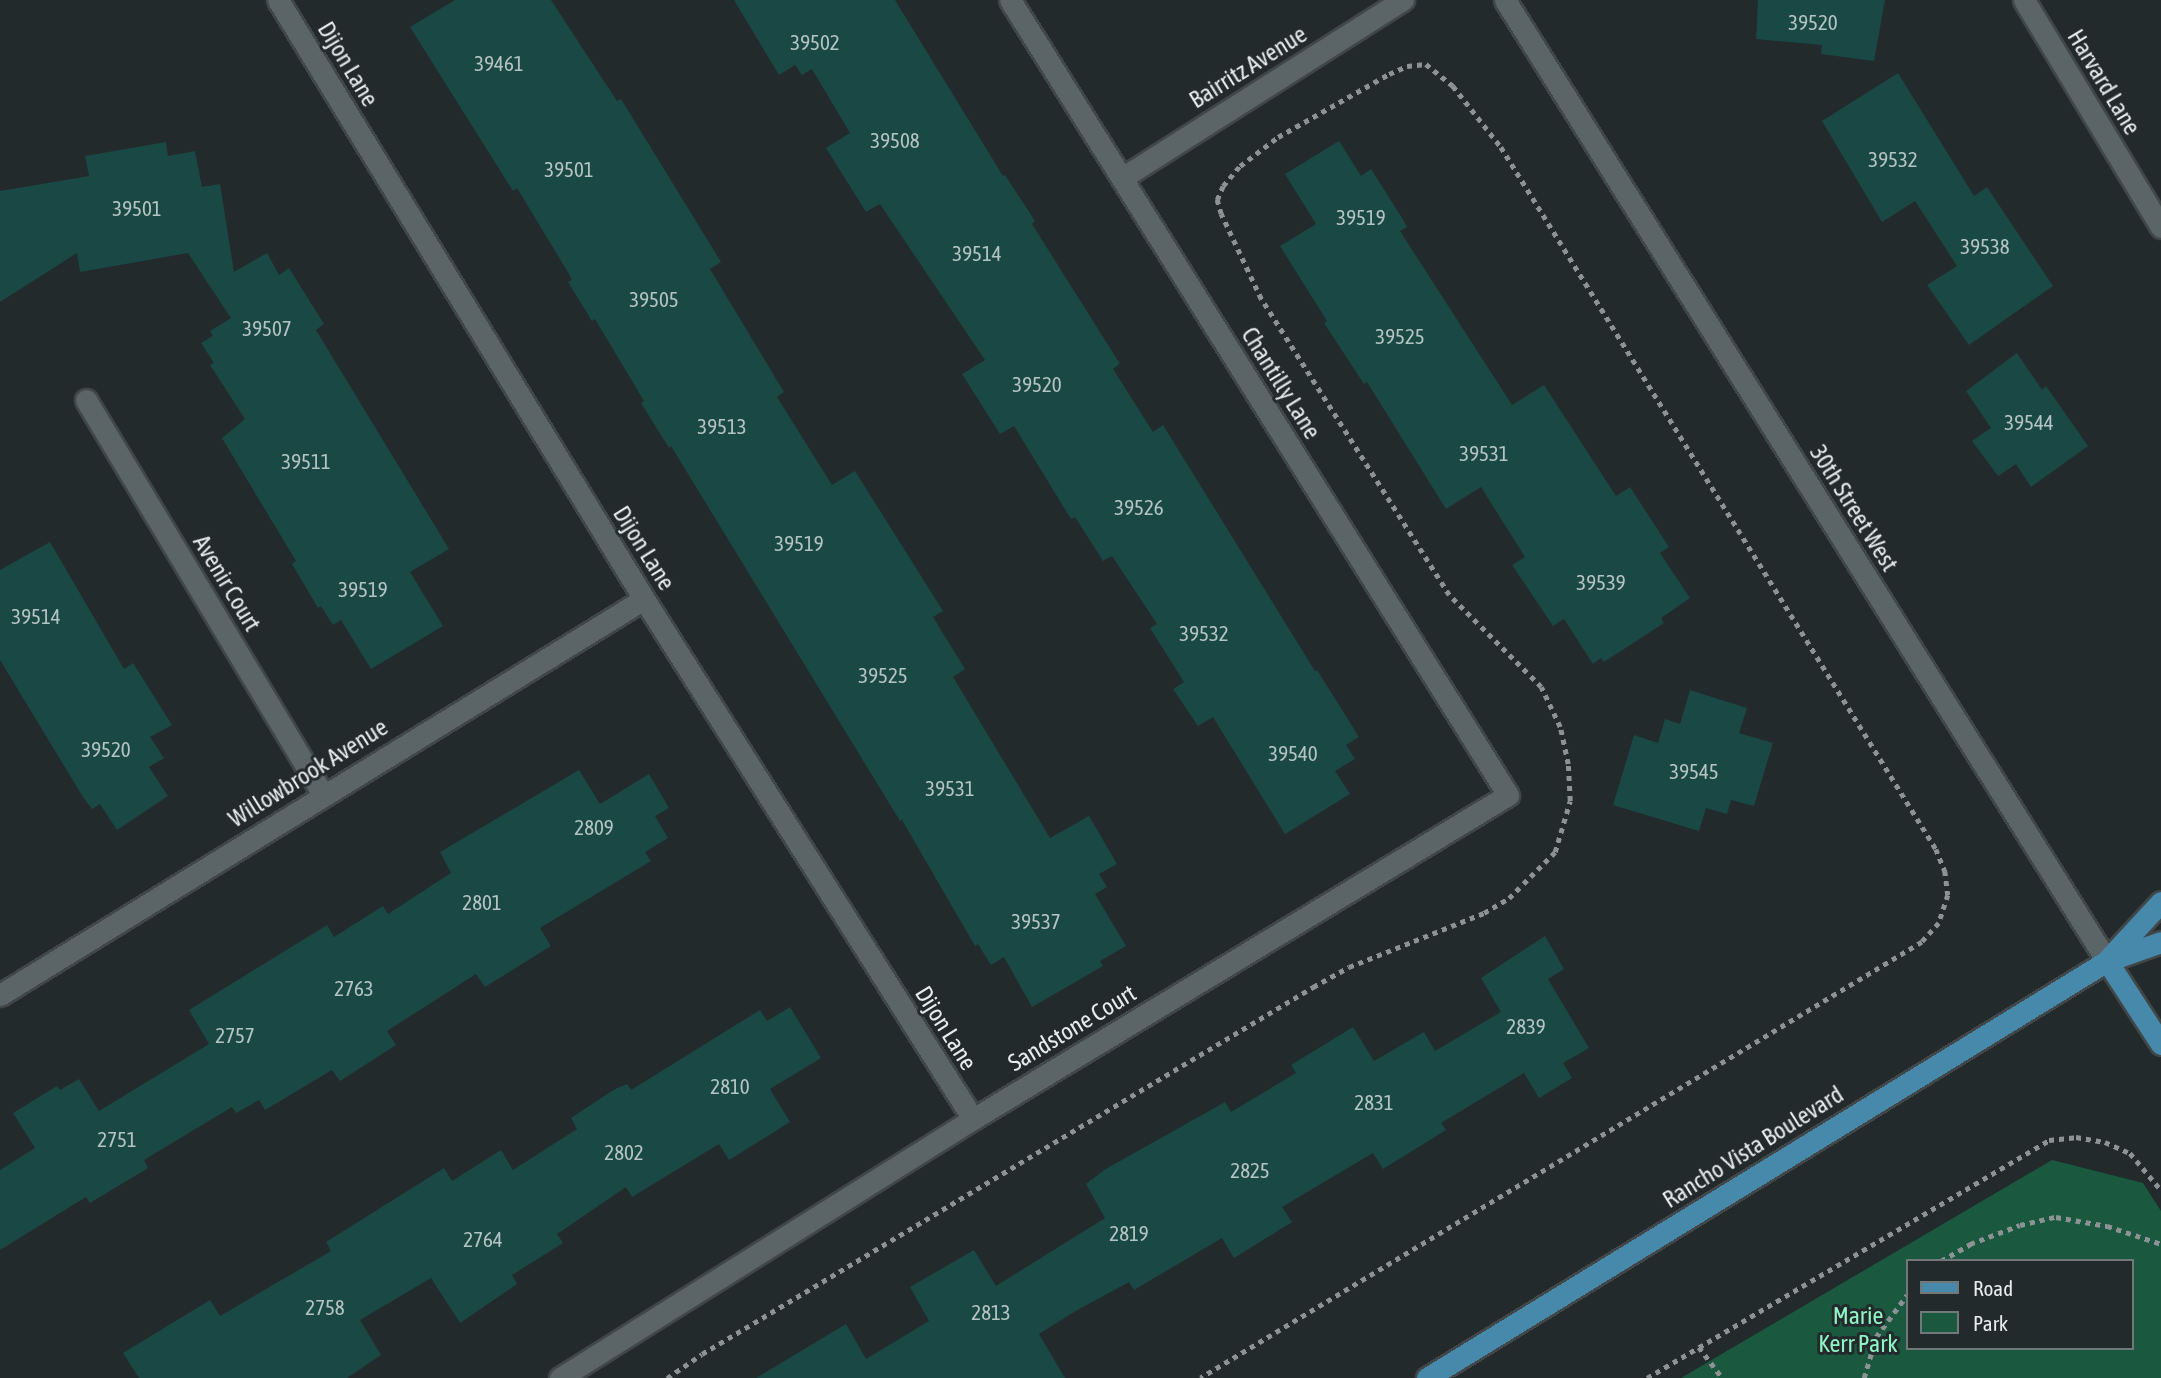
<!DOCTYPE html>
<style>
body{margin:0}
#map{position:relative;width:2161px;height:1378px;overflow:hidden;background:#232a2c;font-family:"Asap Condensed",sans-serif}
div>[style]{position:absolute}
.green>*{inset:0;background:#1a5940}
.building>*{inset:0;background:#1a4844}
.path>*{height:4.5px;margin-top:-2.25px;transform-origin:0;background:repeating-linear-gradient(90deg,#8d9395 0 5px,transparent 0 10px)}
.roads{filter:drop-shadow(2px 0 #414748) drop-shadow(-2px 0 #414748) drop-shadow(0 2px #414748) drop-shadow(0 -2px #414748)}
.minor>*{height:21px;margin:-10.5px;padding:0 10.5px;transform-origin:10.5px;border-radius:10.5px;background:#5b6466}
.major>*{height:21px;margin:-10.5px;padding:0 10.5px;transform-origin:10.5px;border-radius:10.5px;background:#4789aa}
span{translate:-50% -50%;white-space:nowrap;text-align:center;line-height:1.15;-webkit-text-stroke:6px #232a2c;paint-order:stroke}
.number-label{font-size:21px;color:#b4c3c3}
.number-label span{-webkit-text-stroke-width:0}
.street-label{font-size:24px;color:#e7eced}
.park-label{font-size:24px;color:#90f4c7}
.legend{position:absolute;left:1906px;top:1259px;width:228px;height:91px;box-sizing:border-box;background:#232a2c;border:2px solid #717879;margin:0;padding:9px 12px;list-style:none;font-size:21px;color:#e7eced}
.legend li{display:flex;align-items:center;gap:14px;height:35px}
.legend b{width:35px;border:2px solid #717879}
</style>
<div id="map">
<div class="green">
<i style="clip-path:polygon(evenodd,2052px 1160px,2143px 1183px,2161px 1211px,2161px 1378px,1681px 1378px,2052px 1160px,1907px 1261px,2131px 1261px,2131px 1348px,1907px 1348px,1907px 1261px)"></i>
</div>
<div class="building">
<i style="clip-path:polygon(455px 0,551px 0,617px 101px,621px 99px,721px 262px,710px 269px,784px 392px,777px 397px,832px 485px,855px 471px,943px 611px,933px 617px,965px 669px,953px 677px,1050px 838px,1089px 816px,1117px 864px,1099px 874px,1107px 887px,1095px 894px,1126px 946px,1100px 961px,1103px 966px,1032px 1007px,1004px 957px,991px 965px,978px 944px,975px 946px,902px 820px,900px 821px,671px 446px,669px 448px,641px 403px,644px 401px,595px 319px,592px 321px,568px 282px,572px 280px,569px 274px,517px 188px,513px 191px,410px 27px)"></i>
<i style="clip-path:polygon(734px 0,895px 0,1003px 176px,1005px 175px,1035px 221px,1032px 224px,1120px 364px,1113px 369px,1153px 432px,1163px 425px,1315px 671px,1317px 670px,1359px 737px,1346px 745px,1355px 759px,1335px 771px,1350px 794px,1285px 834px,1213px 717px,1198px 726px,1173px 689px,1184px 682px,1150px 628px,1157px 624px,1112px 556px,1103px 561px,1075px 517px,1071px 519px,1014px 426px,1000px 434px,962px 374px,985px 360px,880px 204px,866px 212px,826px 148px,850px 133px,812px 69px,802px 75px,795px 65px,779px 75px)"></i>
<i style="clip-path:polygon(1758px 0,1885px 0,1874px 61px,1821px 54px,1822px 45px,1756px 39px)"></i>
<i style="clip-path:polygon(1898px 73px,1974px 196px,1987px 187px,2053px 286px,1969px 345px,1927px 285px,1957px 266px,1915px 201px,1882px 222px,1822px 121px)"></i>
<i style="clip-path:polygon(1339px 141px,1361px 176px,1371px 169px,1404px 221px,1407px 227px,1400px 231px,1512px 405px,1544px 385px,1616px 496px,1630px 487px,1669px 547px,1660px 553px,1690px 598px,1661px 618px,1664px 623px,1604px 662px,1601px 658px,1593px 664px,1564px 619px,1553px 626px,1512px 565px,1525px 557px,1481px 487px,1446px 509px,1367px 382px,1364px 384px,1324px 323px,1327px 321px,1280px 246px,1316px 224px,1285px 174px)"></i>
<i style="clip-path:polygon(166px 142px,168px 156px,195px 151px,202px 187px,220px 184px,234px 272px,267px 253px,279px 275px,289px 268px,324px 324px,316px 330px,449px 549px,410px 572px,443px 626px,371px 669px,341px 620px,333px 625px,321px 606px,318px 608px,292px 564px,296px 561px,222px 438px,245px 419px,210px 365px,214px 363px,201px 343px,213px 336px,210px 331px,231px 318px,188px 253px,80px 272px,77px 253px,0 302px,0 191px,89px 176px,85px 156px)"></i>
<i style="clip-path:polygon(2017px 353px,2042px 390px,2046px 386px,2088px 446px,2031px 487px,2016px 464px,1998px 476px,1972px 441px,1991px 428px,1966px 391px)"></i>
<i style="clip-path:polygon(50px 542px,124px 669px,133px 663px,172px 725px,150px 737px,164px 758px,149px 767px,168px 796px,117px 830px,100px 804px,92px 809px,83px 797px,0 660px,0 570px)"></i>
<i style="clip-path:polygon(1690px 690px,1747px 708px,1739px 733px,1773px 743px,1754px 806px,1731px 800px,1727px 814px,1706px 808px,1699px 831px,1613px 805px,1634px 735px,1658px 743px,1665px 719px,1680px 724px)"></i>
<i style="clip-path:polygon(579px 770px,600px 804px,649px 774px,669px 808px,655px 816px,668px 838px,645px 852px,651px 861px,540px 928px,551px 946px,485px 987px,476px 974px,387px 1031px,396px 1045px,340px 1081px,332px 1070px,265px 1110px,259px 1100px,236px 1113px,232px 1107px,144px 1160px,148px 1168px,90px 1203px,86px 1197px,0 1250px,0 1170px,35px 1148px,13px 1113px,57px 1086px,60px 1090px,79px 1079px,99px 1111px,209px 1044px,189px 1010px,327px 925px,334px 937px,383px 906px,388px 914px,451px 873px,440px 852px)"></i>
<i style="clip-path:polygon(1545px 936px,1564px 969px,1548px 979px,1589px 1048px,1563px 1063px,1572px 1078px,1539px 1098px,1524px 1073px,1441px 1123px,1446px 1130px,1383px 1169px,1373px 1153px,1282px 1207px,1292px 1222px,1234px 1258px,1222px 1238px,1134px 1290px,1129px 1282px,1074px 1312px,1039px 1334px,1065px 1378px,756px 1378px,846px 1324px,866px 1359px,929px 1321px,910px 1287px,974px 1250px,996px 1286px,1105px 1218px,1086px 1184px,1104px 1170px,1225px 1102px,1231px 1112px,1296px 1073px,1291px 1065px,1353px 1027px,1374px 1061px,1424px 1032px,1435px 1051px,1501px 1012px,1481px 978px)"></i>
<i style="clip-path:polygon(790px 1007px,821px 1058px,770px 1089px,790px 1122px,729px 1160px,719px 1144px,632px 1197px,626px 1187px,557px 1234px,563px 1243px,512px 1275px,517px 1284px,460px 1323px,431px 1278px,360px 1320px,381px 1355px,347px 1378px,139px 1378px,123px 1353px,210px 1300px,220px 1316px,331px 1251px,326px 1242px,444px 1168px,452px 1181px,501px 1150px,513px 1170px,577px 1129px,571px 1118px,615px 1089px,627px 1084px,631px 1090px,760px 1010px,767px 1021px)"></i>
</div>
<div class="path">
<i style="left:1941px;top:1261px;width:34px;rotate:-30deg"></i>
<i style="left:1970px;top:1244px;width:53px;rotate:-20.8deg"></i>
<i style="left:2020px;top:1225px;width:37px;rotate:-13deg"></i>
<i style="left:2056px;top:1217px;width:52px;rotate:10deg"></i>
<i style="left:2107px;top:1226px;width:57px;rotate:18.4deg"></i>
<i style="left:1699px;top:1347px;width:39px;rotate:53deg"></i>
<i style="left:667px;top:1378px;width:42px;rotate:-34.4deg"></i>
<i style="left:702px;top:1354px;width:713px;rotate:-30.99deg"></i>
<i style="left:1313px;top:987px;width:41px;rotate:-29.1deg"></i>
<i style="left:1349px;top:967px;width:145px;rotate:-21.8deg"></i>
<i style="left:1484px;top:913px;width:29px;rotate:-31deg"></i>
<i style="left:1509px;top:898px;width:65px;rotate:-45deg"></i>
<i style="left:1555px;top:852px;width:53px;rotate:-73.6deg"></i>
<i style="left:1570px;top:801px;width:37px;rotate:-93deg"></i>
<i style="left:1568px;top:764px;width:38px;rotate:-102deg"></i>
<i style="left:1560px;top:727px;width:44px;rotate:-115.4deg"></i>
<i style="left:1541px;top:687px;width:130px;rotate:-135deg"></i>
<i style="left:1449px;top:595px;width:351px;rotate:-122.4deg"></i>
<i style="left:1261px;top:299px;width:94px;rotate:-115.2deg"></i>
<i style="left:1221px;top:214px;width:15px;rotate:-106deg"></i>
<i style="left:1217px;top:200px;width:15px;rotate:-67deg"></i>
<i style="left:1223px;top:186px;width:26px;rotate:-50deg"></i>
<i style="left:1240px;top:166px;width:48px;rotate:-37.3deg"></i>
<i style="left:1278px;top:137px;width:128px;rotate:-29.6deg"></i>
<i style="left:1389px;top:74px;width:20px;rotate:-24deg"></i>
<i style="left:1407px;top:66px;width:19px;rotate:-6deg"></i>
<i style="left:1426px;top:64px;width:35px;rotate:39deg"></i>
<i style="left:1453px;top:86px;width:78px;rotate:51.8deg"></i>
<i style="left:1501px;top:147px;width:826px;rotate:58.22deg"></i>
<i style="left:1936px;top:849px;width:24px;rotate:68deg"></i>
<i style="left:1945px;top:871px;width:24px;rotate:83deg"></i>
<i style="left:1948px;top:895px;width:29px;rotate:108deg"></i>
<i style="left:1939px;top:923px;width:25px;rotate:132deg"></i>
<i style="left:1922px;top:942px;width:843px;rotate:148.84deg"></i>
<i style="left:1647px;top:1378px;width:467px;rotate:-30.6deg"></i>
<i style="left:2049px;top:1140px;width:27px;rotate:-6deg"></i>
<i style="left:2076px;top:1137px;width:29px;rotate:10deg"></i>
<i style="left:2105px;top:1142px;width:27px;rotate:24deg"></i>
<i style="left:2130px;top:1153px;width:48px;rotate:50deg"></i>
<i style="left:1864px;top:1378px;width:43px;rotate:-73.7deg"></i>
<i style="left:1876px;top:1337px;width:52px;rotate:-53.6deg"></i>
</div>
<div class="roads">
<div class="minor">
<i style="left:278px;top:0;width:702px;rotate:58.57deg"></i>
<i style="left:644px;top:599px;width:615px;rotate:57.68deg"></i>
<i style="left:1505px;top:0;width:1134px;rotate:57.94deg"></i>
<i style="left:2024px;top:0;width:265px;rotate:58.9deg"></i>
<i style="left:1122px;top:178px;width:333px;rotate:-32.4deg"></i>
<i style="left:86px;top:400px;width:460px;rotate:59deg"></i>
<i style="left:0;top:995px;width:756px;rotate:-31.59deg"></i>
<i style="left:560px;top:1378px;width:487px;rotate:-32.1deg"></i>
<i style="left:973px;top:1119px;width:625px;rotate:-31.2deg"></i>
<i style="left:1508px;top:795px;width:938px;rotate:-122.06deg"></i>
</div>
<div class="major">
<i style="left:2110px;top:957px;width:75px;rotate:-47.2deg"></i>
<i style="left:2107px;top:961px;width:99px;rotate:57deg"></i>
<i style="left:1427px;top:1378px;width:798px;rotate:-31.52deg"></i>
<i style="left:2107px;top:961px;width:57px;rotate:-19.4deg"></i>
</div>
</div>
<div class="number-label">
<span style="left:1813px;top:22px">39520</span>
<span style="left:815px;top:42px">39502</span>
<span style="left:499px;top:63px">39461</span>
<span style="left:895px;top:140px">39508</span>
<span style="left:1893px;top:159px">39532</span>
<span style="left:569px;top:169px">39501</span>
<span style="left:137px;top:208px">39501</span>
<span style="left:1361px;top:217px">39519</span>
<span style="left:1985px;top:246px">39538</span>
<span style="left:977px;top:253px">39514</span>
<span style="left:654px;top:299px">39505</span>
<span style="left:267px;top:328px">39507</span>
<span style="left:1400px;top:336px">39525</span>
<span style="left:1037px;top:384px">39520</span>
<span style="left:2029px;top:422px">39544</span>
<span style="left:722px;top:426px">39513</span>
<span style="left:1484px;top:453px">39531</span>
<span style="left:306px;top:461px">39511</span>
<span style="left:1139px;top:507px">39526</span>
<span style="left:799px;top:543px">39519</span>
<span style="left:1601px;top:582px">39539</span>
<span style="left:363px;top:589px">39519</span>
<span style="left:36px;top:616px">39514</span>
<span style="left:1204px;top:633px">39532</span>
<span style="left:883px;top:675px">39525</span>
<span style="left:106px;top:749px">39520</span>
<span style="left:1293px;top:753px">39540</span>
<span style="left:1694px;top:771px">39545</span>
<span style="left:950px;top:788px">39531</span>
<span style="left:594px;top:827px">2809</span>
<span style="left:482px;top:902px">2801</span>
<span style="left:1036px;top:921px">39537</span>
<span style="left:354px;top:988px">2763</span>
<span style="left:1526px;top:1026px">2839</span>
<span style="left:235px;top:1035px">2757</span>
<span style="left:730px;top:1086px">2810</span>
<span style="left:1374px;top:1102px">2831</span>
<span style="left:117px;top:1139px">2751</span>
<span style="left:624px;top:1152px">2802</span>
<span style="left:1250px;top:1170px">2825</span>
<span style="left:1129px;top:1233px">2819</span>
<span style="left:483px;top:1239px">2764</span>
<span style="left:325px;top:1307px">2758</span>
<span style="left:991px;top:1312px">2813</span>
</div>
<div class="street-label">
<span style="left:348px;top:64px;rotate:59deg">Dijon Lane</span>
<span style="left:1248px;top:67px;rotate:-32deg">Bairritz Avenue</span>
<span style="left:2104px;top:82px;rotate:59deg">Harvard Lane</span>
<span style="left:1281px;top:383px;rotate:58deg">Chantilly Lane</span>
<span style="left:1854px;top:508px;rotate:58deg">30th Street West</span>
<span style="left:644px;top:548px;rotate:58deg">Dijon Lane</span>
<span style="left:227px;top:583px;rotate:59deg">Avenir Court</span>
<span style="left:308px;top:773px;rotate:-32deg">Willowbrook Avenue</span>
<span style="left:946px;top:1028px;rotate:58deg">Dijon Lane</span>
<span style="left:1072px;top:1028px;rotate:-31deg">Sandstone Court</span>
<span style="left:1753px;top:1147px;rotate:-32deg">Rancho Vista Boulevard</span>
</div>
<div class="park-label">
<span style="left:1858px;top:1330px">Marie<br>Kerr Park</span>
</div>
<ul class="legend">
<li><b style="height:9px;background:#4789aa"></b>Road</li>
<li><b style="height:19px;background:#1a5940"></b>Park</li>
</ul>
</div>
